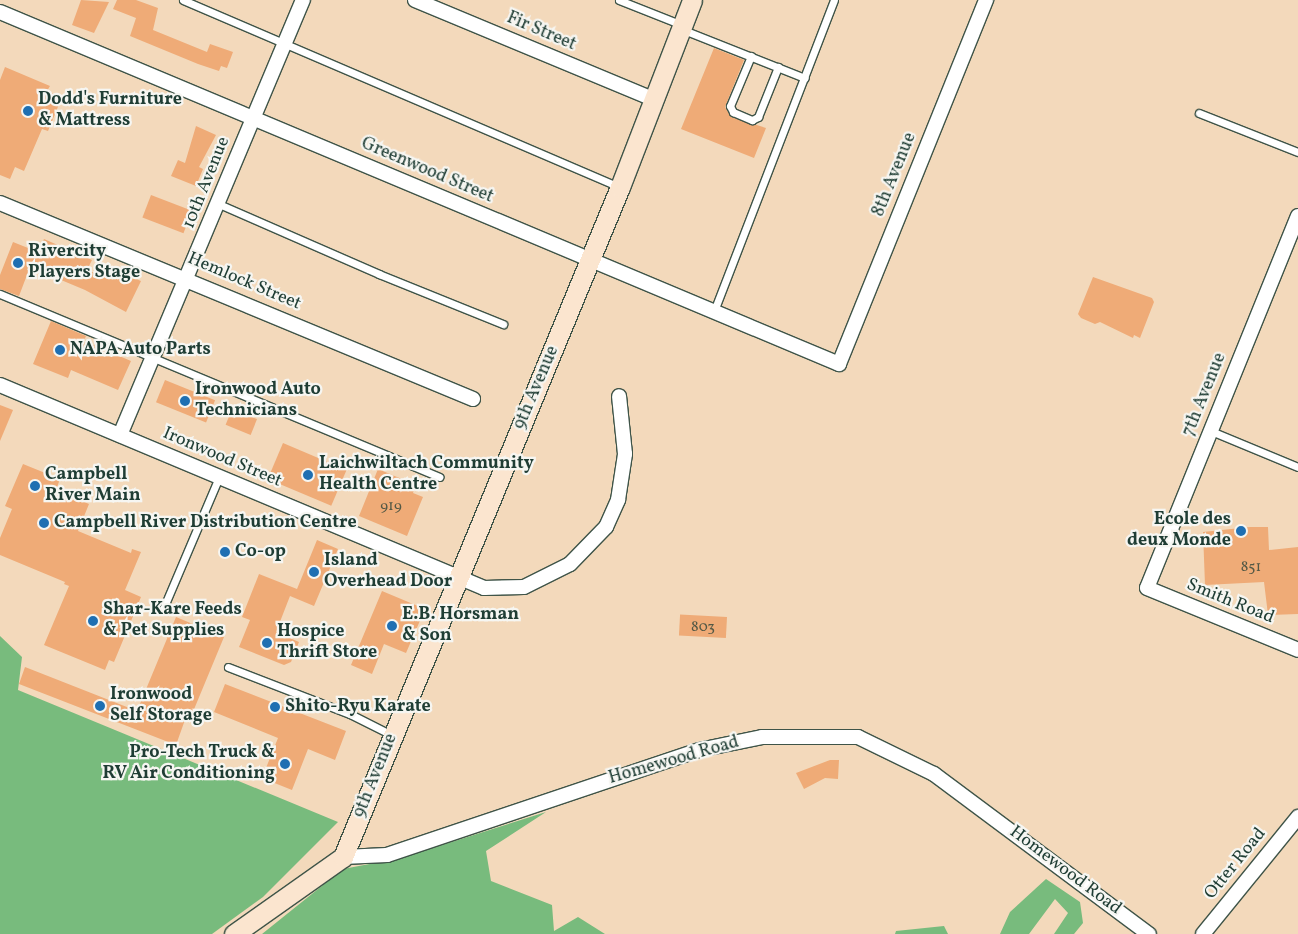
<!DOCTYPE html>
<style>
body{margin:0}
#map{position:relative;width:1298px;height:934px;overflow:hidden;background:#f3d9bb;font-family:Vollkorn,serif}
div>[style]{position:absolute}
.forest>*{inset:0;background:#78bb7d}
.building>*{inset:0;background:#efab77;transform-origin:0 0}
.roads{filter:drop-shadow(1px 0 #3f5448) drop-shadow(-1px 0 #3f5448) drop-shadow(0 1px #3f5448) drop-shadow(0 -1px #3f5448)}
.lane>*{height:7px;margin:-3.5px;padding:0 3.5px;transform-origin:3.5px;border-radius:3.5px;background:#fff}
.street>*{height:14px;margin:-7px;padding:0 7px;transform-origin:7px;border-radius:7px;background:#fff}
.secondary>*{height:19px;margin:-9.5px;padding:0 9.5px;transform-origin:9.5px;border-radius:9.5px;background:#fbe5cf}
.dots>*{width:14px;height:14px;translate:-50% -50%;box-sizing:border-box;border:2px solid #f6f6f2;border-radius:50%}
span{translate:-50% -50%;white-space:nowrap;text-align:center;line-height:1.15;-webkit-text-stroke:4.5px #f6f6f2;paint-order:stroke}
.number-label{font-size:15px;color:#535845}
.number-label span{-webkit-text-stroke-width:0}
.street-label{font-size:18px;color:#1f3d34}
.poi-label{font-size:18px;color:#1f3d34;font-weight:700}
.left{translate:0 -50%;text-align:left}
.right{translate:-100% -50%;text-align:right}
</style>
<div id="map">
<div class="forest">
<i style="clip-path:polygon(0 636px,22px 657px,18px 690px,338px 822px,263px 897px,212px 934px,0 934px)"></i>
<i style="clip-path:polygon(546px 812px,486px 851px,491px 881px,552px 905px,554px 931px,578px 917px,605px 934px,262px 934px,343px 869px,401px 858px)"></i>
<i style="clip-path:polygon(1046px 879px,1080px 902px,1083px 923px,1074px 934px,1054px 934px,1068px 913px,1055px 899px,1029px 934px,1000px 934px,1010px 912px)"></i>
<i style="clip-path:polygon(944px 926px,948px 934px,895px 934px,896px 931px)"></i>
</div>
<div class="building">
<i style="clip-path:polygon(81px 0,109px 2px,94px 33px,72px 25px)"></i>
<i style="clip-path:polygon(117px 0,136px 0,158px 8px,153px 30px,207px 52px,210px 44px,233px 52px,227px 68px,221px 66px,219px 71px,198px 64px,130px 36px,136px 18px,113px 9px)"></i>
<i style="clip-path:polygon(714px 48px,744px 60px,725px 107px,731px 117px,766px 128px,754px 158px,681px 129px)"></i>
<i style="clip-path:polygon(5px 67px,50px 86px,47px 91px,62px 97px,48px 131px,42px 129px,24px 171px,15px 167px,10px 179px,0 175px,0 80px)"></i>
<i style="clip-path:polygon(196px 126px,216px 135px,199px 167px,203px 169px,196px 186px,171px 176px,178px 160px,185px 163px)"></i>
<i style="left:151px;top:195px;width:44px;height:24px;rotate:21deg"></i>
<i style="clip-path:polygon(44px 239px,92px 260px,87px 270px,113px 280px,117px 271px,141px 281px,126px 312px,85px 290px,30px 267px,19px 296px,0 289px,0 275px,13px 242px,38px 252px)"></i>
<i style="clip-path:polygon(1093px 277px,1152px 298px,1154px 302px,1140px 338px,1134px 335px,1133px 338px,1100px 322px,1095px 324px,1081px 318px,1078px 314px)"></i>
<i style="clip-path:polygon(51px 321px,86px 336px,84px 341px,131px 361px,118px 390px,71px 370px,68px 378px,33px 364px)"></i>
<i style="left:165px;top:380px;width:54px;height:24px;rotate:22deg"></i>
<i style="clip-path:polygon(0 405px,13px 410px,0 441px)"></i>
<i style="left:232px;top:409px;width:27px;height:17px;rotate:22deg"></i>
<i style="left:283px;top:443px;width:69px;height:39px;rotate:23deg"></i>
<i style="clip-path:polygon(23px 464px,60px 479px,56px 490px,89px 504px,78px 531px,131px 553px,132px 549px,141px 552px,125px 590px,141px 597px,114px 662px,109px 660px,105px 670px,44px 645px,69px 586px,64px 584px,65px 582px,0 555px,0 538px,12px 509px,5px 506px)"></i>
<i style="clip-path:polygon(378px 469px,416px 485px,413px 493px,423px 497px,407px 536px,359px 516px)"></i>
<i style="clip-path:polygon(1250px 527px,1268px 527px,1269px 550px,1298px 547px,1298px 614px,1268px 615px,1264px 582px,1205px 585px,1203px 532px)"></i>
<i style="clip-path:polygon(317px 540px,338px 549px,314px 606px,290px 596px,276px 632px,299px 642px,291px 662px,284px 665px,239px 647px,250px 620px,242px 617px,259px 574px,297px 589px)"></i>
<i style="clip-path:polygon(382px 591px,425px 609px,406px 653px,384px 644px,372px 674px,351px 665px)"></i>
<i style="clip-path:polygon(176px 617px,224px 637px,190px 719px,186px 717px,176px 745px,19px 684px,25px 667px,137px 711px)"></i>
<i style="left:727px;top:617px;width:21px;height:47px;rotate:93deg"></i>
<i style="clip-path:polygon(225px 684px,346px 731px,335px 760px,308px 749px,292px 790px,262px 778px,278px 738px,214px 712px)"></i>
<i style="clip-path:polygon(830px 760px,839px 760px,838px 779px,825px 778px,804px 789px,796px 773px)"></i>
</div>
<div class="roads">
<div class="lane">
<i style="left:183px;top:0;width:475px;rotate:23.2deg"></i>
<i style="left:619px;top:0;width:68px;rotate:21.6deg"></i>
<i style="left:681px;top:29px;width:133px;rotate:21.6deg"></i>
<i style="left:751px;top:56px;width:54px;rotate:112.8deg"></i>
<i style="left:730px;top:106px;width:7px;rotate:63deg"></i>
<i style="left:733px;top:112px;width:21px;rotate:23deg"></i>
<i style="left:752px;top:120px;width:7px;rotate:-27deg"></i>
<i style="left:758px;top:117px;width:54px;rotate:-68.2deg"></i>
<i style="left:1199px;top:113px;width:106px;rotate:21.5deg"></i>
<i style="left:219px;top:204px;width:175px;rotate:23.6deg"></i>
<i style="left:379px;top:274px;width:134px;rotate:22deg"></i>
<i style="left:0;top:294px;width:476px;rotate:22.6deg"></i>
<i style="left:714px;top:311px;width:333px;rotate:-68.9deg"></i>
<i style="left:1211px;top:431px;width:94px;rotate:22.5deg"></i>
<i style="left:163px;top:609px;width:143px;rotate:-67deg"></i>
<i style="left:228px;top:667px;width:131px;rotate:21.1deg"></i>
<i style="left:350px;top:714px;width:47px;rotate:26.6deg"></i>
</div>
<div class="street">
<i style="left:415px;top:0;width:258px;rotate:22.6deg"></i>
<i style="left:0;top:12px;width:910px;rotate:22.76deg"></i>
<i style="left:839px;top:364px;width:393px;rotate:-68deg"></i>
<i style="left:0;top:203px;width:512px;rotate:22.51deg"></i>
<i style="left:1298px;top:216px;width:401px;rotate:112.1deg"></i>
<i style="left:1147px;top:588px;width:163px;rotate:22.3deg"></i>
<i style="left:0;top:385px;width:525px;rotate:22.75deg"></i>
<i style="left:484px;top:588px;width:40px;rotate:-1.4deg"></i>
<i style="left:524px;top:587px;width:51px;rotate:-26.6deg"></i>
<i style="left:570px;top:564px;width:52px;rotate:-45.8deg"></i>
<i style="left:606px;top:527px;width:30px;rotate:-66deg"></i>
<i style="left:618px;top:500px;width:47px;rotate:-81.3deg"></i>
<i style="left:625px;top:454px;width:58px;rotate:-95.9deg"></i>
<i style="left:120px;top:435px;width:472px;rotate:-67.2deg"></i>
<i style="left:343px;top:857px;width:44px;rotate:-2.6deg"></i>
<i style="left:387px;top:855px;width:329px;rotate:-18.6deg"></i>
<i style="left:699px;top:750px;width:64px;rotate:-11.7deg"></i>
<i style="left:762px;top:737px;width:96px"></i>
<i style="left:858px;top:737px;width:85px;rotate:26deg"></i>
<i style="left:934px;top:774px;width:268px;rotate:36.7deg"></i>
<i style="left:1203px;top:934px;width:151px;rotate:-50.9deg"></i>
</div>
<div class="secondary">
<i style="left:234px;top:934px;width:133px;rotate:-35.2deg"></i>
<i style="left:343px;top:857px;width:725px;rotate:-67.54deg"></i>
<i style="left:620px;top:187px;width:200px;rotate:-68.9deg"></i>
</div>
</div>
<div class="dots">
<i style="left:28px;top:111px;background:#1f6fb2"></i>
<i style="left:18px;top:263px;background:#1f6fb2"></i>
<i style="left:60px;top:350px;background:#1f6fb2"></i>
<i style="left:185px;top:401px;background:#1f6fb2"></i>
<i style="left:308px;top:475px;background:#1f6fb2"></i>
<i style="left:35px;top:486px;background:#1f6fb2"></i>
<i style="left:44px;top:523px;background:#1f6fb2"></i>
<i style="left:1241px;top:531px;background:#1f6fb2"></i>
<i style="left:225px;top:552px;background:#1f6fb2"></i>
<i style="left:314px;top:572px;background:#1f6fb2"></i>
<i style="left:93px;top:621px;background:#1f6fb2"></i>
<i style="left:392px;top:626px;background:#1f6fb2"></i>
<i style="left:267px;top:643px;background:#1f6fb2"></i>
<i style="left:100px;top:706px;background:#1f6fb2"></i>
<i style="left:275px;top:707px;background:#1f6fb2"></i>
<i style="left:285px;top:764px;background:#1f6fb2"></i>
</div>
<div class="number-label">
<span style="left:391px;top:507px">919</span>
<span style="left:1251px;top:568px">851</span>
<span style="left:703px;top:628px">803</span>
</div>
<div class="street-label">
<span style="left:541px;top:32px;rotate:23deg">Fir Street</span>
<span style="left:427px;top:171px;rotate:23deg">Greenwood Street</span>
<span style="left:895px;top:175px;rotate:-68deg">8th Avenue</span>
<span style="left:207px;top:183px;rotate:-68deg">10th Avenue</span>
<span style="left:244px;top:282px;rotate:23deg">Hemlock Street</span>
<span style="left:537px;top:388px;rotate:-67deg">9th Avenue</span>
<span style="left:1205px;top:395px;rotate:-68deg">7th Avenue</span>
<span style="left:222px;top:458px;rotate:23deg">Ironwood Street</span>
<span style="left:1230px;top:602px;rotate:22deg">Smith Road</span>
<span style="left:674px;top:761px;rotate:-16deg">Homewood Road</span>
<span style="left:376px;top:776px;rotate:-68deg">9th Avenue</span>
<span style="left:1236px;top:864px;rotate:-51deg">Otter Road</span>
<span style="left:1065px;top:871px;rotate:37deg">Homewood Road</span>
</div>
<div class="poi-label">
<span class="left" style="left:38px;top:111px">Dodd's Furniture<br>&amp; Mattress</span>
<span class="left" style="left:28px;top:263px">Rivercity<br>Players Stage</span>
<span class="left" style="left:70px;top:350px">NAPA Auto Parts</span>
<span class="left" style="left:195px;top:401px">Ironwood Auto<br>Technicians</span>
<span class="left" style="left:319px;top:475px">Laichwiltach Community<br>Health Centre</span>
<span class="left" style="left:45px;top:486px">Campbell<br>River Main</span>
<span class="right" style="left:1231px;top:531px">Ecole des<br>deux Monde</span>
<span class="left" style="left:54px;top:523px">Campbell River Distribution Centre</span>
<span class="left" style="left:235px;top:552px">Co-op</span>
<span class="left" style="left:324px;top:572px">Island<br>Overhead Door</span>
<span class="left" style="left:103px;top:621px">Shar-Kare Feeds<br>&amp; Pet Supplies</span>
<span class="left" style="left:402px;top:626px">E.B. Horsman<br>&amp; Son</span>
<span class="left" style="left:277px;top:643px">Hospice<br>Thrift Store</span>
<span class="left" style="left:110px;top:706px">Ironwood<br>Self Storage</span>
<span class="left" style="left:285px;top:707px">Shito-Ryu Karate</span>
<span class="right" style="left:275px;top:764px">Pro-Tech Truck &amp;<br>RV Air Conditioning</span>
</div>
</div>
